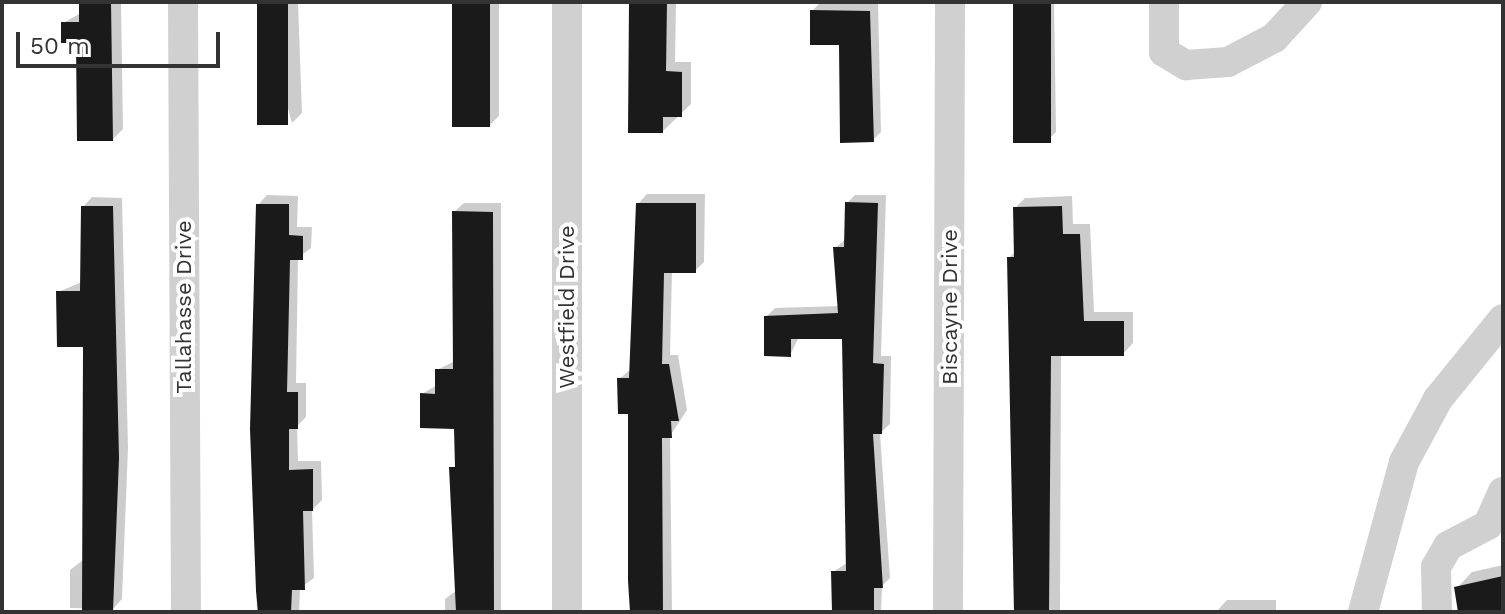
<!DOCTYPE html>
<style>
body{margin:0}
#map{position:relative;width:1505px;height:614px;overflow:hidden;background:#fff;font-family:"Work Sans",sans-serif}
div>[style]{position:absolute}
.shadow>*{inset:0;background:#0003}
.building>*{inset:0;background:#1a1a1a;transform-origin:0 0}
.minor>*{height:30px;margin:-15px;padding:0 15px;transform-origin:15px;border-radius:15px;background:#d0d0d0}
span{translate:-50% -50%;white-space:nowrap;text-align:center;line-height:1.15;-webkit-text-stroke:8px #fff;paint-order:stroke}
.street-label{font-size:22px;color:#333}
.frame{position:absolute;inset:0;border:4px solid #333;pointer-events:none}
.scale{position:absolute;left:16px;top:32px;width:204px;height:36px;box-sizing:border-box;border:4px solid #333;border-top:0;padding-left:10px;font-size:24px;line-height:28px;white-space:nowrap;color:#333;-webkit-text-stroke:6px #fff;paint-order:stroke}
</style>
<div id="map">
<div class="shadow">
<i style="clip-path:polygon(81px 2px,121px 2px,123px 129px,113px 139px,78px 41px,63px 23px,81px 13px)"></i>
<i style="clip-path:polygon(259px 2px,298px 2px,302px 113px,292px 123px)"></i>
<i style="clip-path:polygon(453px 2px,499px 2px,499px 116px,489px 126px)"></i>
<i style="clip-path:polygon(631px 2px,676px 2px,675px 62px,691px 62px,691px 104px,663px 131px)"></i>
<i style="clip-path:polygon(821px 2px,878px 2px,881px 132px,873px 140px,841px 43px,812px 11px)"></i>
<i style="clip-path:polygon(1013px 2px,1054px 2px,1056px 132px,1048px 140px)"></i>
<i style="clip-path:polygon(647px 194px,705px 194px,704px 262px,695px 271px,672px 271px,670px 355px,678px 355px,687px 410px,670px 436px,672px 612px,633px 612px,630px 411px,619px 379px,631px 369px,638px 204px)"></i>
<i style="clip-path:polygon(267px 195px,298px 196px,297px 227px,312px 227px,311px 248px,298px 258px,296px 383px,306px 383px,306px 417px,297px 426px,298px 461px,321px 461px,322px 500px,312px 510px,314px 578px,300px 588px,299px 612px,257px 612px,252px 429px,258px 205px)"></i>
<i style="clip-path:polygon(855px 195px,886px 195px,881px 356px,891px 356px,890px 424px,880px 433px,890px 578px,882px 586px,881px 612px,832px 612px,833px 572px,847px 563px,844px 337px,799px 337px,790px 355px,766px 317px,775px 308px,840px 306px,835px 248px,846px 239px,847px 203px)"></i>
<i style="clip-path:polygon(1072px 196px,1073px 224px,1090px 224px,1094px 312px,1133px 312px,1133px 343px,1123px 354px,1061px 354px,1060px 612px,1014px 612px,1009px 258px,1016px 251px,1015px 208px,1025px 198px)"></i>
<i style="clip-path:polygon(92px 197px,122px 198px,128px 448px,122px 599px,113px 609px,70px 608px,70px 570px,83px 560px,85px 344px,58px 292px,82px 282px,83px 207px)"></i>
<i style="clip-path:polygon(464px 203px,501px 203px,501px 612px,445px 612px,445px 599px,457px 590px,456px 427px,422px 394px,437px 385px,437px 370px,455px 361px,454px 212px)"></i>
<i style="clip-path:polygon(1503px 565px,1503px 612px,1461px 612px,1457px 588px,1472px 572px)"></i>
<i style="clip-path:polygon(1227px 600px,1276px 600px,1276px 612px,1216px 612px)"></i>
</div>
<div class="building">
<i style="clip-path:polygon(79px 2px,111px 2px,113px 141px,77px 141px,76px 43px,61px 43px,61px 22px,79px 22px)"></i>
<i style="left:257px;top:2px;width:31px;height:123px"></i>
<i style="left:452px;top:2px;width:38px;height:125px"></i>
<i style="clip-path:polygon(629px 2px,667px 2px,666px 71px,682px 72px,682px 117px,663px 117px,663px 133px,628px 133px)"></i>
<i style="left:1013px;top:2px;width:38px;height:141px"></i>
<i style="clip-path:polygon(810px 10px,870px 11px,874px 142px,840px 143px,839px 45px,810px 45px)"></i>
<i style="clip-path:polygon(845px 202px,878px 203px,873px 363px,884px 364px,882px 434px,873px 434px,883px 588px,874px 588px,874px 612px,832px 612px,831px 571px,846px 571px,842px 339px,791px 339px,791px 357px,764px 356px,764px 316px,838px 313px,833px 247px,844px 247px)"></i>
<i style="clip-path:polygon(636px 203px,696px 203px,696px 273px,664px 273px,662px 364px,669px 364px,679px 421px,671px 421px,672px 438px,662px 438px,663px 612px,630px 612px,628px 581px,628px 414px,618px 414px,617px 378px,629px 378px)"></i>
<i style="clip-path:polygon(256px 204px,289px 204px,289px 235px,303px 236px,303px 260px,290px 260px,287px 392px,298px 392px,298px 429px,289px 429px,289px 470px,313px 469px,313px 511px,303px 511px,305px 590px,292px 590px,291px 612px,258px 612px,256px 591px,250px 429px)"></i>
<i style="clip-path:polygon(81px 206px,113px 206px,119px 458px,113px 611px,82px 610px,83px 347px,57px 347px,56px 291px,80px 291px)"></i>
<i style="clip-path:polygon(1062px 206px,1063px 234px,1080px 234px,1084px 321px,1124px 321px,1124px 356px,1051px 356px,1049px 612px,1014px 612px,1007px 257px,1014px 257px,1013px 207px)"></i>
<i style="clip-path:polygon(452px 211px,493px 212px,494px 612px,456px 612px,449px 467px,455px 467px,454px 429px,420px 428px,420px 393px,435px 394px,435px 369px,453px 369px)"></i>
<i style="clip-path:polygon(1503px 576px,1503px 612px,1458px 612px,1454px 587px)"></i>
</div>
<div class="minor">
<i style="left:183px;top:2px;width:610px;rotate:89.72deg"></i>
<i style="left:1164px;top:2px;width:50px;rotate:90deg"></i>
<i style="left:1164px;top:52px;width:26px;rotate:31deg"></i>
<i style="left:1186px;top:65px;width:42px;rotate:-4.1deg"></i>
<i style="left:1228px;top:62px;width:52px;rotate:-27.6deg"></i>
<i style="left:1274px;top:38px;width:49px;rotate:-47.5deg"></i>
<i style="left:567px;top:612px;width:610px;rotate:-90deg"></i>
<i style="left:948px;top:612px;width:610px;rotate:-89.81deg"></i>
<i style="left:1363px;top:612px;width:156px;rotate:-74.7deg"></i>
<i style="left:1404px;top:462px;width:72px;rotate:-61.6deg"></i>
<i style="left:1438px;top:399px;width:103px;rotate:-50.9deg"></i>
<i style="left:1437px;top:612px;width:45px;rotate:-91.3deg"></i>
<i style="left:1436px;top:567px;width:24px;rotate:-60deg"></i>
<i style="left:1448px;top:546px;width:45px;rotate:-27.7deg"></i>
<i style="left:1488px;top:525px;width:36px;rotate:-66deg"></i>
</div>
<div class="street-label">
<span style="left:184px;top:307px;rotate:-90deg">Tallahasse Drive</span>
<span style="left:567px;top:307px;rotate:-90deg">Westfield Drive</span>
<span style="left:950px;top:307px;rotate:-90deg">Biscayne Drive</span>
</div>
<div class="frame"></div>
<div class="scale">50 m</div>
</div>
